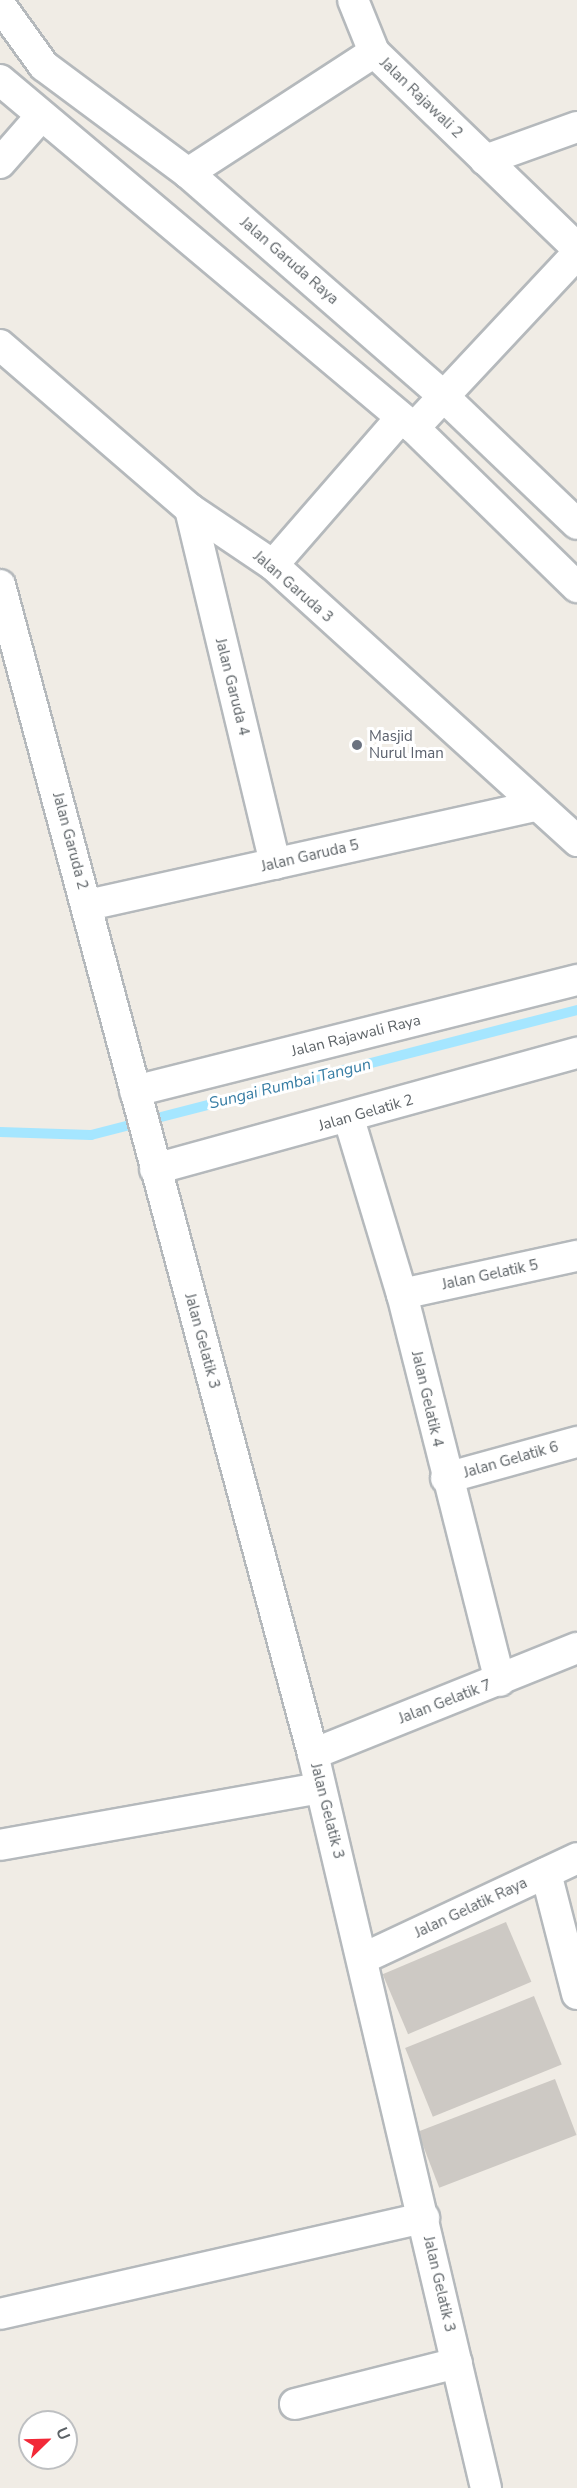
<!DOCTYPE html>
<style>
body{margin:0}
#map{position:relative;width:577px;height:2488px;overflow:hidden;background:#f0ece5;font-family:"Nunito Sans",sans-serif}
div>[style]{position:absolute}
.stream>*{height:10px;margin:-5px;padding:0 5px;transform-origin:5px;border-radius:5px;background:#a5e6ff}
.building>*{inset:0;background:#cdc9c4;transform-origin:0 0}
.roads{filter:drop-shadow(2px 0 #b5b9bc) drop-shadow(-2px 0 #b5b9bc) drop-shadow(0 2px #b5b9bc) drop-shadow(0 -2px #b5b9bc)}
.street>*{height:30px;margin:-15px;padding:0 15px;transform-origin:15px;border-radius:15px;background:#fff}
.dots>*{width:16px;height:16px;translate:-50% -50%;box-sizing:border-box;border:3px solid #fff;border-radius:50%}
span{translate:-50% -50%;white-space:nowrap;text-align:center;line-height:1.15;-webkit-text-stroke:6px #fff;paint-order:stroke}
.street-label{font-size:15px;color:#5c6266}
.worship-label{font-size:15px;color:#5b616d}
.left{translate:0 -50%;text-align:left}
.water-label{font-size:16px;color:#377da4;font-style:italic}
.north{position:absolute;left:18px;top:2410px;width:60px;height:60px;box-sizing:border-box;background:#fff;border:2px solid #bec0c2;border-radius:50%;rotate:67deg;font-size:16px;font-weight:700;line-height:24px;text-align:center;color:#5c6266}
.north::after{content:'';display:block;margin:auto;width:21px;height:27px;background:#f22938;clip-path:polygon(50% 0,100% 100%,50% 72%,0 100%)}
</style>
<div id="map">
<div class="stream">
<i style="left:0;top:1132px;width:91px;rotate:1.9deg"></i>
<i style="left:91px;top:1135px;width:502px;rotate:-14.42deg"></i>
</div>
<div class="building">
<i style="left:506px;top:1922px;width:65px;height:134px;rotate:67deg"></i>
<i style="left:534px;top:1996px;width:74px;height:139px;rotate:68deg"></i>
<i style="left:555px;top:2079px;width:60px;height:147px;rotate:69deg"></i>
</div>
<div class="roads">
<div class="street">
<i style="left:353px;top:0;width:56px;rotate:68deg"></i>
<i style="left:0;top:5px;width:75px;rotate:54.2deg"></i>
<i style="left:44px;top:66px;width:179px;rotate:36.6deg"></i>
<i style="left:188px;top:173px;width:336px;rotate:41.1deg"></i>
<i style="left:441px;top:394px;width:188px;rotate:43.7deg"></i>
<i style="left:0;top:80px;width:541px;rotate:40.05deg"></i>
<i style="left:414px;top:428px;width:228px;rotate:44.3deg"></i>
<i style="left:485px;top:160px;width:98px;rotate:-19.7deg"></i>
<i style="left:0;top:163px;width:62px;rotate:-48.9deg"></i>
<i style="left:188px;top:173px;width:222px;rotate:-33deg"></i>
<i style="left:374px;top:52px;width:282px;rotate:44deg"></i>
<i style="left:0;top:345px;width:251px;rotate:40.8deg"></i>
<i style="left:190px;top:509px;width:100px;rotate:34deg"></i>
<i style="left:273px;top:565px;width:411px;rotate:42.2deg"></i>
<i style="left:414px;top:428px;width:238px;rotate:-46.9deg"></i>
<i style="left:190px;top:509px;width:365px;rotate:76.5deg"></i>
<i style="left:273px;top:565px;width:192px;rotate:-49deg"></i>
<i style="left:0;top:585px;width:1210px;rotate:75.01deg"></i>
<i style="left:313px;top:1754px;width:754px;rotate:76.74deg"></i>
<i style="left:88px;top:905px;width:456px;rotate:-12.5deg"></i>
<i style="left:135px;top:1091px;width:456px;rotate:-14.1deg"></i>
<i style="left:349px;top:1119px;width:183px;rotate:73.2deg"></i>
<i style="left:402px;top:1294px;width:399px;rotate:75.8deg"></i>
<i style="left:155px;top:1169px;width:438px;rotate:-15.4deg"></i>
<i style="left:402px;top:1294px;width:179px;rotate:-12.3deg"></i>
<i style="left:446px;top:1478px;width:136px;rotate:-15.4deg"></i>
<i style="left:313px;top:1754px;width:284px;rotate:-21.9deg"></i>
<i style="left:0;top:1845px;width:325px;rotate:-10.1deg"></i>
<i style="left:546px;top:1873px;width:125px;rotate:75.6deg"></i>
<i style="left:364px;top:1958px;width:235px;rotate:-25.1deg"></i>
<i style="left:0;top:2314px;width:435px;rotate:-12.8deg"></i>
<i style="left:295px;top:2404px;width:167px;rotate:-14.2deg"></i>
</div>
</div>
<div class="dots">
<i style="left:357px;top:745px;background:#6b7280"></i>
</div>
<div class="street-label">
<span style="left:421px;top:98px;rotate:44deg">Jalan Rajawali 2</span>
<span style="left:289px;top:261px;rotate:41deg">Jalan Garuda Raya</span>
<span style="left:293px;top:587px;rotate:41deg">Jalan Garuda 3</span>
<span style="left:232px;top:687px;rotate:76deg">Jalan Garuda 4</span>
<span style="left:70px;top:841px;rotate:75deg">Jalan Garuda 2</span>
<span style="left:310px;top:856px;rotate:-13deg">Jalan Garuda 5</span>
<span style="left:356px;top:1036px;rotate:-14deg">Jalan Rajawali Raya</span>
<span style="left:366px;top:1113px;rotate:-16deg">Jalan Gelatik 2</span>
<span style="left:490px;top:1275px;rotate:-12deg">Jalan Gelatik 5</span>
<span style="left:202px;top:1341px;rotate:75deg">Jalan Gelatik 3</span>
<span style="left:427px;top:1399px;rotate:77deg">Jalan Gelatik 4</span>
<span style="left:511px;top:1460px;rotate:-16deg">Jalan Gelatik 6</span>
<span style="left:445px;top:1702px;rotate:-21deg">Jalan Gelatik 7</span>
<span style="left:327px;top:1811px;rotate:76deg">Jalan Gelatik 3</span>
<span style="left:471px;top:1908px;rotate:-25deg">Jalan Gelatik Raya</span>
<span style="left:439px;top:2284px;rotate:77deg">Jalan Gelatik 3</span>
</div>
<div class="worship-label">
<span class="left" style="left:369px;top:745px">Masjid<br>Nurul Iman</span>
</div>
<div class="water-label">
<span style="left:290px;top:1084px;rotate:-14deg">Sungai Rumbai Tangun</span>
</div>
<div class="north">U</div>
</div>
